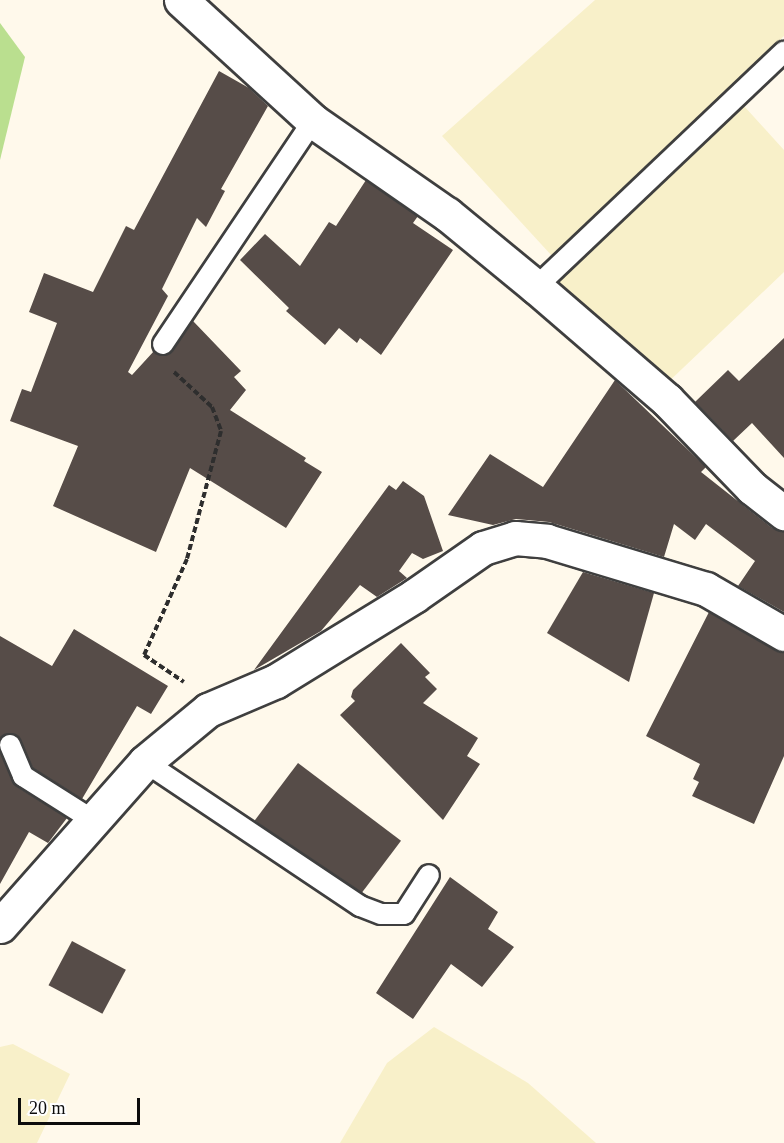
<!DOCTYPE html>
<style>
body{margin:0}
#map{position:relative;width:784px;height:1143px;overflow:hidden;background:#fff9eb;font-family:"Times New Roman",serif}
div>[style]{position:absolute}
.farmland>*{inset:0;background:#f8f0c9}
.forest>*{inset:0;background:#badf8f}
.building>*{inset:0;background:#564c48;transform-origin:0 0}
.path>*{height:4px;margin-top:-2px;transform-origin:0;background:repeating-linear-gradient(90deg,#2e2e2e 0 6px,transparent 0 9px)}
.roads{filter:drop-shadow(2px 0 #3f3f3f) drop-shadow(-2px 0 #3f3f3f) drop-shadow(0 2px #3f3f3f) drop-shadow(0 -2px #3f3f3f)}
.lane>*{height:20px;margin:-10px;padding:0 10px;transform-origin:10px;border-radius:10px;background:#fff}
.street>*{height:33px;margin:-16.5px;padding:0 16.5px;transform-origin:16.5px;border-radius:16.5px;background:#fff}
span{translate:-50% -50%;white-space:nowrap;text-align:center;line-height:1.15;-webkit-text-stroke:6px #fff;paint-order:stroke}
.scale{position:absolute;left:18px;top:1098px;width:122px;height:27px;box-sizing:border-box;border:3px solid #0c0c0c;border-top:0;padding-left:8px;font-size:18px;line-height:21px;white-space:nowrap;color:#0c0c0c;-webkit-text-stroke:4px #fff;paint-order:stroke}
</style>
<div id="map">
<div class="farmland">
<i style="clip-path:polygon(595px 0,784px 0,784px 36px,552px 256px,442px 136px)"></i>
<i style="clip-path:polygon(744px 106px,784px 150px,784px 272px,663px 387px,557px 282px)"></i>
<i style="clip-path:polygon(434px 1027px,528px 1083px,596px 1143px,340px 1143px,387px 1063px)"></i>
<i style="clip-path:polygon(13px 1044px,70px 1074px,37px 1143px,0 1143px,0 1047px)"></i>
</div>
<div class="forest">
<i style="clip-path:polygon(0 23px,25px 57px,0 160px)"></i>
</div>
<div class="building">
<i style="clip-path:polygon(219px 71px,249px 88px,268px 106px,221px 189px,225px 191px,206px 227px,197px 218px,162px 289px,168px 296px,128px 372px,132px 375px,154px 351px,169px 354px,193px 321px,241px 371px,234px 377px,246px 390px,230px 410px,306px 458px,304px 461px,322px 472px,286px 528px,190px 468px,156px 552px,53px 506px,78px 446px,10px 421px,22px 389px,31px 392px,57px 323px,29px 312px,44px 273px,93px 292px,126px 226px,134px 230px)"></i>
<i style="clip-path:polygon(366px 180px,418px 216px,413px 223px,453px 250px,381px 355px,360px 338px,357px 343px,339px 328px,325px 345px,286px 311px,289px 308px,240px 260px,265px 234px,300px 266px,329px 222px,336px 226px)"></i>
<i style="clip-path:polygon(784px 338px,784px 458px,752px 423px,733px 441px,695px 402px,728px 370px,739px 381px)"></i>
<i style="clip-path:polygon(615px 380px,706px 467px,701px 472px,772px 528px,784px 531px,784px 612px,738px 586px,755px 561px,706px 524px,695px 540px,674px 524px,664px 557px,549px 522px,516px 519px,493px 525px,448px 515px,490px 454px,543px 487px)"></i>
<i style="clip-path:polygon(403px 481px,424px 496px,443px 551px,423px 559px,412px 553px,399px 571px,407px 578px,377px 597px,360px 585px,321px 631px,254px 670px,389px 485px,396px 490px)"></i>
<i style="clip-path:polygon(583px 572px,654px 593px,629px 682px,547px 633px)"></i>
<i style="clip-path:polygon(709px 612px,784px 653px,784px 756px,754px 824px,692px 796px,699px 782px,693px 779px,700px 764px,646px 736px)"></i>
<i style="clip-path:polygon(74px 629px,168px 686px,151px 714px,137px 706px,82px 799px,33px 768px,17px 735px,6px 734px,0 739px,0 636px,52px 666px)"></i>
<i style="clip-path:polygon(401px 643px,430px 673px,425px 677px,437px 689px,423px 703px,478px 738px,467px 756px,480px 764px,443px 820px,340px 715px,355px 701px,351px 697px,353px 690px)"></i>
<i style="clip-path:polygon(0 752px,16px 786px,67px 818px,48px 843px,29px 832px,0 884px)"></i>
<i style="left:298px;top:763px;width:129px;height:72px;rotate:37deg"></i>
<i style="clip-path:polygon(450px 877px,498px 912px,488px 929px,514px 947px,482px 987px,451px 964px,413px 1019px,376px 993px)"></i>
<i style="left:72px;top:941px;width:61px;height:50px;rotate:28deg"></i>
</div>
<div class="path">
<i style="left:174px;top:372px;width:52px;rotate:42.6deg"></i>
<i style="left:212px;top:407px;width:26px;rotate:69deg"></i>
<i style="left:221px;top:431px;width:132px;rotate:104.9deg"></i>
<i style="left:187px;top:559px;width:105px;rotate:114.1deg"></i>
<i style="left:144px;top:655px;width:48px;rotate:34deg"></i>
</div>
<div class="roads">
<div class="lane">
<i style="left:536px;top:287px;width:342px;rotate:-43.5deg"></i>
<i style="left:163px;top:344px;width:269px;rotate:-56.1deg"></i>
<i style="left:10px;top:745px;width:34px;rotate:67deg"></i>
<i style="left:23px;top:776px;width:80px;rotate:32.3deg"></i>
<i style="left:145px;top:762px;width:259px;rotate:33.8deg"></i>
<i style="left:360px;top:906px;width:22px;rotate:21deg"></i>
<i style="left:381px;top:914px;width:23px"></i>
<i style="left:404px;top:914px;width:46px;rotate:-57.3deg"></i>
</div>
<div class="street">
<i style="left:181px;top:0;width:179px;rotate:42.5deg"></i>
<i style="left:313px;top:121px;width:163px;rotate:34.8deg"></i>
<i style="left:447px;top:214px;width:115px;rotate:39.4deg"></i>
<i style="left:536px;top:287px;width:173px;rotate:40.8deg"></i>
<i style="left:667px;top:400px;width:122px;rotate:46deg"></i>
<i style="left:752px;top:488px;width:41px;rotate:38deg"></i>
<i style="left:0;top:926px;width:219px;rotate:-48.5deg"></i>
<i style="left:145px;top:762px;width:82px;rotate:-39.5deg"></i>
<i style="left:208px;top:710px;width:74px;rotate:-23.1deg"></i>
<i style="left:276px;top:681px;width:162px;rotate:-31.6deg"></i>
<i style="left:414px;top:596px;width:84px;rotate:-34.8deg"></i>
<i style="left:483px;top:548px;width:34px;rotate:-17deg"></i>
<i style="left:515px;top:538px;width:32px;rotate:5deg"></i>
<i style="left:547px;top:541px;width:166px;rotate:16.8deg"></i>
<i style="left:706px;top:589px;width:90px;rotate:30deg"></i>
</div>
</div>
<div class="scale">20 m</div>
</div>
